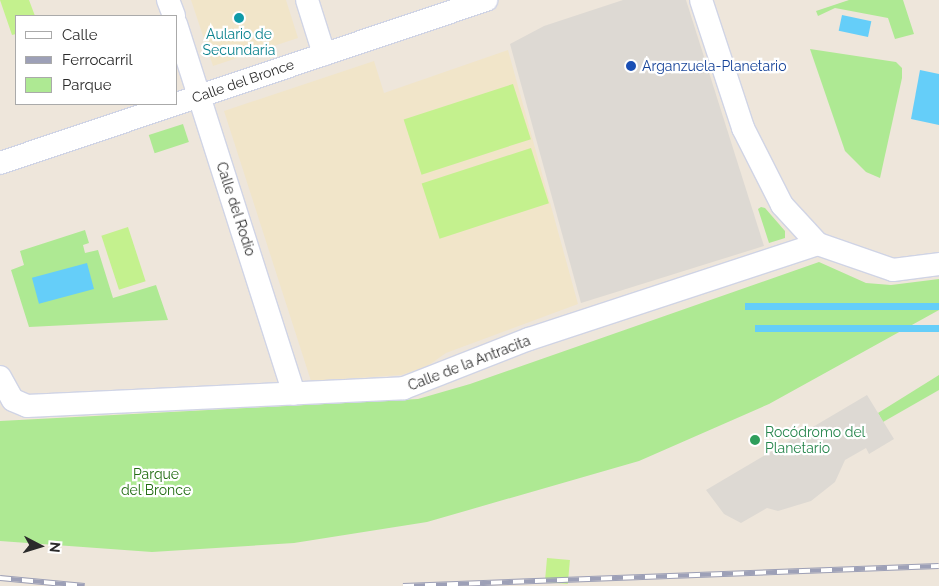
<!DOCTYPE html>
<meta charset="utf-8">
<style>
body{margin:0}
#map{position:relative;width:939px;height:586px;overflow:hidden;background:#eee6db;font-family:Raleway,sans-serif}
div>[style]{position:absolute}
.education>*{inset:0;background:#f1e5c9}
.green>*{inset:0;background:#aee993;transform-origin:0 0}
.pitch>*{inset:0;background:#c4f18e;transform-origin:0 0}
.plaza>*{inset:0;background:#ddd9d3}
.water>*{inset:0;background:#65cef9;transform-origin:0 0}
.roads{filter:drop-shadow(1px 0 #d0d4e5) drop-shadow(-1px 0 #d0d4e5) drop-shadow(0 1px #d0d4e5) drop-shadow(0 -1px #d0d4e5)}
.street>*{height:22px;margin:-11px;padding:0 11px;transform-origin:11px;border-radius:11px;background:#fff}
.rail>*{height:5.5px;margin-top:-2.75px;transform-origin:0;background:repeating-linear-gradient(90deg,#fff 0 11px,#9da0b7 0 22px);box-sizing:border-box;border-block:1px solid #9da0b7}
.dots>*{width:14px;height:14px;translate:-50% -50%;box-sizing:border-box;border:2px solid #fff;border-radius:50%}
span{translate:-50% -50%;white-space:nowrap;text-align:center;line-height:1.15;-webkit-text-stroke:4.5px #fff;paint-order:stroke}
.culture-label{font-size:14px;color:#0d838f}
.transit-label{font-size:14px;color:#164399}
.left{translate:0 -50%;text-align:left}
.street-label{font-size:14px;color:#2b2b2b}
.leisure-label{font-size:14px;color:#27864d}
.park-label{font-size:14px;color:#246e14}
.legend{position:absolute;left:15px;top:15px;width:162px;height:90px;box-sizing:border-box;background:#fff;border:1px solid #aaa;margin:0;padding:6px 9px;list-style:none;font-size:15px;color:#2b2b2b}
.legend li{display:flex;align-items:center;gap:10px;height:25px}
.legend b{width:25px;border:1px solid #aaa}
.north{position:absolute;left:15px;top:521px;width:50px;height:50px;-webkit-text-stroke:4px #fff;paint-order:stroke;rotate:95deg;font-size:14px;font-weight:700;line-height:20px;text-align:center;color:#2b2b2b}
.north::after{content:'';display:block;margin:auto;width:18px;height:22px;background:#2b2b2b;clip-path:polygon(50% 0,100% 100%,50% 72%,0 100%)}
</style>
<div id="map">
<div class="education">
<i style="clip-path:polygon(191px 0,286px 0,298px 38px,213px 66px)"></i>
<i style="clip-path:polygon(508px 50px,578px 304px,446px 353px,426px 367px,401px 375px,311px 381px,224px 111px,374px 61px,384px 93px)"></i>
</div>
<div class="green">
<i style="clip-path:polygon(849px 0,903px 0,914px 34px,895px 39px,888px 18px,835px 8px,818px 16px,816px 11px)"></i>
<i style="clip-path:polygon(810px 49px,896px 62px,902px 68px,902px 78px,880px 178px,866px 172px,845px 151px)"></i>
<i style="left:183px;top:124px;width:19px;height:36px;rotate:72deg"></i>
<i style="clip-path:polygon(761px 207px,765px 208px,785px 231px,785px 238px,769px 243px,758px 209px)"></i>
<i style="clip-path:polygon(85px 230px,89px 243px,83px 245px,85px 253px,98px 250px,113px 298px,156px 285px,168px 320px,29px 327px,11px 270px,24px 265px,20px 251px)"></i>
<i style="clip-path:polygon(819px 262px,866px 283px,891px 285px,939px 279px,939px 310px,769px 404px,639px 461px,427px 522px,294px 543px,152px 552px,0 541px,0 421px,418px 399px,470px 384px)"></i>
<i style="clip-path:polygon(939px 375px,939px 390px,883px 422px,878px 413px)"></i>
</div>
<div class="pitch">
<i style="clip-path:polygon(0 0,29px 0,35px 16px,16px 16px,16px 34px,12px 35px)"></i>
<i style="left:513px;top:84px;width:58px;height:115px;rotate:72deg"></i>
<i style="left:531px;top:148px;width:58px;height:115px;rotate:72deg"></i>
<i style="left:128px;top:227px;width:57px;height:28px;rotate:72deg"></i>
<i style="left:547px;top:558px;width:23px;height:24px;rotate:5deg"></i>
</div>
<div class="plaza">
<i style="clip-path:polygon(623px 0,686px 0,764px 246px,581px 303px,510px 44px,544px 26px)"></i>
<i style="clip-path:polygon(867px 395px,894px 439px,869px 454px,866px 448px,845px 460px,835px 482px,811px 501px,778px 511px,767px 508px,741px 523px,724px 514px,706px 490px)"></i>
</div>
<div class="water">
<i style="left:842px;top:15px;width:30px;height:16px;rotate:12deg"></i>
<i style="clip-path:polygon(920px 70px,939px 74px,939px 125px,911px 119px)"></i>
<i style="left:87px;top:263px;width:27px;height:57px;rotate:75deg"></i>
<i style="left:939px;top:303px;width:7px;height:194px;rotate:90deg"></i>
<i style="left:939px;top:325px;width:7px;height:184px;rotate:90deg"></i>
</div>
<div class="roads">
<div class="street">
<i style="left:168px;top:0;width:17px;rotate:69deg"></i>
<i style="left:307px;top:0;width:57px;rotate:72.5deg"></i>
<i style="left:701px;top:0;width:135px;rotate:71.8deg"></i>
<i style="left:743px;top:128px;width:86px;rotate:63.1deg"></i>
<i style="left:782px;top:205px;width:53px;rotate:47.3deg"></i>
<i style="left:818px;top:244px;width:79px;rotate:19.1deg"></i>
<i style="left:893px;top:270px;width:46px;rotate:-7.4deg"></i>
<i style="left:176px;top:24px;width:388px;rotate:72.3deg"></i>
<i style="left:0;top:163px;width:513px;rotate:-18.54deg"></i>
<i style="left:0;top:377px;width:26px;rotate:61deg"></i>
<i style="left:13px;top:400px;width:15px;rotate:23deg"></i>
<i style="left:27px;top:406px;width:377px;rotate:-2.7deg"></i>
<i style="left:404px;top:388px;width:134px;rotate:-21.4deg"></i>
<i style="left:529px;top:339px;width:304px;rotate:-18.2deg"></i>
</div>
</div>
<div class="rail">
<i style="left:0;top:578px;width:85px;rotate:5.4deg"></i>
<i style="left:403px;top:586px;width:536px;rotate:-2.14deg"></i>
</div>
<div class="dots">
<i style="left:239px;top:18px;background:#0f9aa8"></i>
<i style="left:631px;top:66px;background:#1a4fb4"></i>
<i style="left:755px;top:440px;background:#2e9e5b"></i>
</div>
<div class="culture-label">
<span style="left:239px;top:42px">Aulario de<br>Secundaria</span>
</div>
<div class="transit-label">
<span class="left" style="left:642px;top:66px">Arganzuela-Planetario</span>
</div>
<div class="street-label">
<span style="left:243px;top:81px;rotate:-19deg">Calle del Bronce</span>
<span style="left:236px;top:209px;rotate:72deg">Calle del Rodio</span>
<span style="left:469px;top:363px;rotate:-21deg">Calle de la Antracita</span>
</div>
<div class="leisure-label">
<span class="left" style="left:765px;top:440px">Rocódromo del<br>Planetario</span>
</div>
<div class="park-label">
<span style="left:156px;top:482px">Parque<br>del Bronce</span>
</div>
<ul class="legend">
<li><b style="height:6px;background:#fff"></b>Calle</li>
<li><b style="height:6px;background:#9da0b7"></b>Ferrocarril</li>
<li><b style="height:14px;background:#aee993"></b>Parque</li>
</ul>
<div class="north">N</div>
</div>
